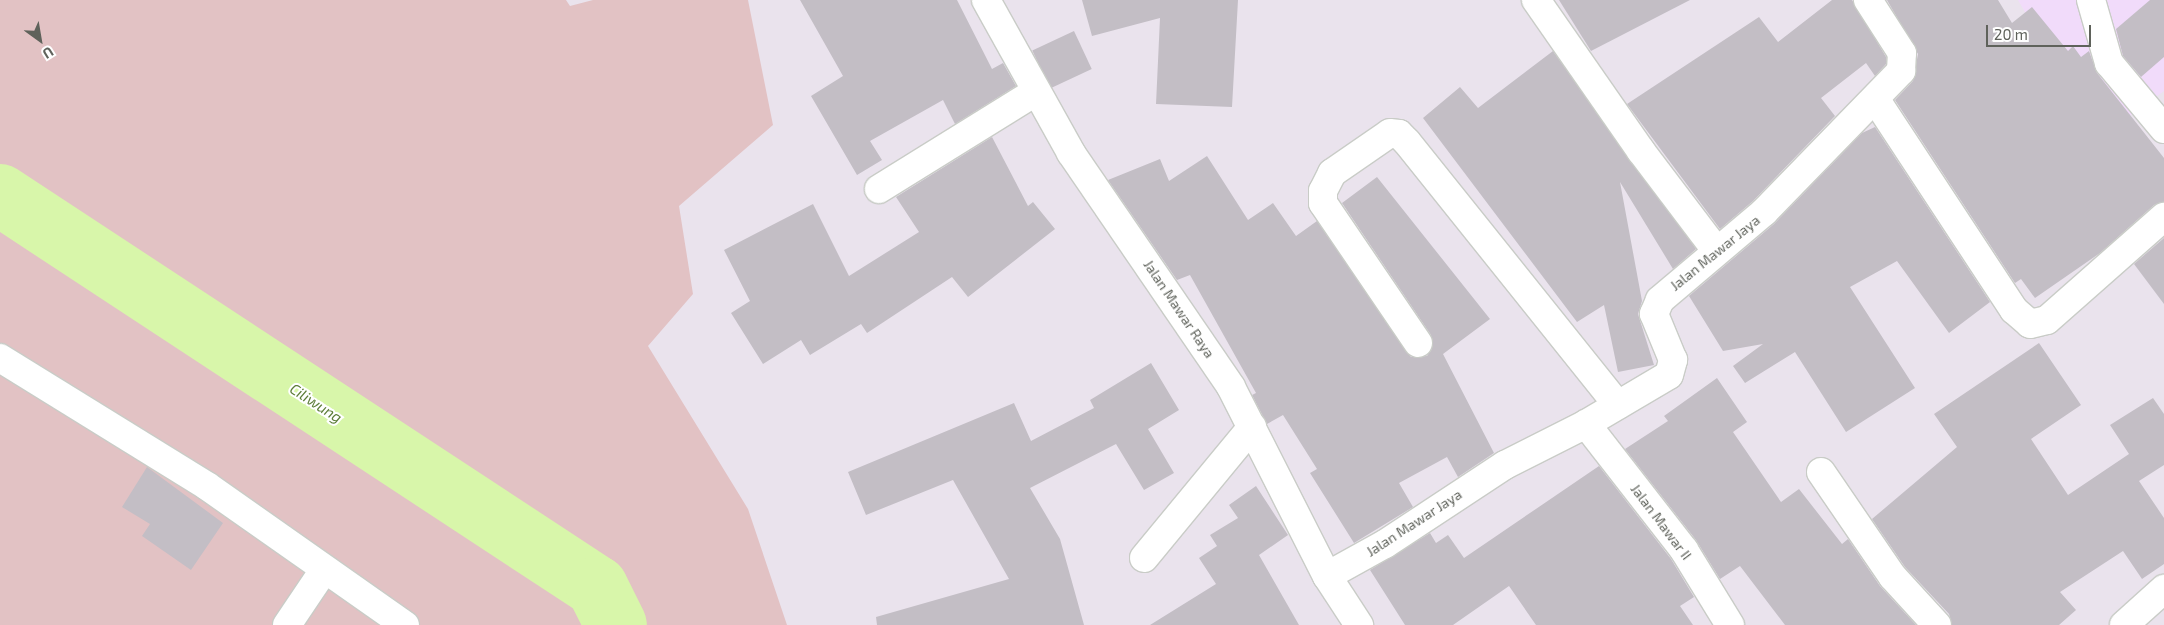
<!DOCTYPE html>
<style>
body{margin:0}
#map{position:relative;width:2164px;height:625px;overflow:hidden;background:#eae3ed;font-family:"Exo 2",sans-serif}
div>[style]{position:absolute}
.commercial>*{inset:0;background:#f1dbfa}
.green>*{inset:0;background:#e2c2c4}
.river>*{height:62px;margin:-31px;padding:0 31px;transform-origin:31px;border-radius:31px;background:#d8f6aa}
.building>*{inset:0;background:#c3bec5;transform-origin:0 0}
.roads{filter:drop-shadow(1px 0 #c9ccc7) drop-shadow(-1px 0 #c9ccc7) drop-shadow(0 1px #c9ccc7) drop-shadow(0 -1px #c9ccc7)}
.minor>*{height:28px;margin:-14px;padding:0 14px;transform-origin:14px;border-radius:14px;background:#fff}
span{translate:-50% -50%;white-space:nowrap;text-align:center;line-height:1.15;-webkit-text-stroke:4px #fff;paint-order:stroke}
.street-label{font-size:14px;color:#5f625b}
.water-label{font-size:15px;color:#5d7d39;font-style:italic}
.north{position:absolute;left:15px;top:15px;width:50px;height:50px;-webkit-text-stroke:4px #fff;paint-order:stroke;rotate:148deg;font-size:14px;font-weight:700;line-height:20px;text-align:center;color:#5f625b}
.north::after{content:'';display:block;margin:auto;width:18px;height:22px;background:#5f625b;clip-path:polygon(50% 0,100% 100%,50% 72%,0 100%)}
.scale{position:absolute;left:1986px;top:25px;width:105px;height:22px;box-sizing:border-box;border:2px solid #5f625b;border-top:0;padding-left:6px;font-size:15px;line-height:18px;white-space:nowrap;color:#5f625b;-webkit-text-stroke:4px #fff;paint-order:stroke}
</style>
<div id="map">
<div class="commercial">
<i style="clip-path:polygon(2018px 0,2164px 0,2164px 91px,2098px 139px)"></i>
</div>
<div class="green">
<i style="clip-path:polygon(0 0,566px 0,570px 6px,593px 0,748px 0,773px 125px,679px 206px,693px 294px,648px 346px,748px 509px,787px 625px,0 625px)"></i>
</div>
<div class="river">
<i style="left:0;top:195px;width:714px;rotate:33.29deg"></i>
<i style="left:597px;top:587px;width:42px;rotate:63.4deg"></i>
</div>
<div class="building">
<i style="clip-path:polygon(800px 0,957px 0,992px 69px,1003px 63px,1016px 86px,955px 124px,943px 100px,870px 141px,882px 160px,857px 175px,811px 96px,843px 76px)"></i>
<i style="clip-path:polygon(1082px 0,1238px 0,1232px 107px,1156px 104px,1160px 18px,1092px 36px)"></i>
<i style="clip-path:polygon(1559px 0,1690px 0,1591px 51px)"></i>
<i style="clip-path:polygon(1832px 0,1852px 0,1886px 57px,1886px 64px,1875px 76px,1866px 63px,1821px 98px,1835px 116px,1753px 201px,1720px 229px,1627px 104px,1759px 17px,1778px 42px)"></i>
<i style="clip-path:polygon(1887px 0,1998px 0,2012px 23px,2032px 7px,2068px 51px,2073px 46px,2081px 57px,2089px 51px,2097px 73px,2164px 158px,2164px 202px,2154px 205px,2100px 253px,2035px 298px,2021px 279px,2015px 283px,1895px 100px,1913px 81px,1918px 54px)"></i>
<i style="clip-path:polygon(2150px 0,2164px 0,2164px 57px,2141px 77px,2123px 56px,2116px 29px)"></i>
<i style="left:1074px;top:31px;width:42px;height:46px;rotate:65deg"></i>
<i style="clip-path:polygon(1553px 51px,1696px 249px,1673px 269px,1620px 182px,1642px 301px,1638px 314px,1654px 365px,1618px 372px,1604px 305px,1577px 322px,1423px 118px,1460px 87px,1478px 108px)"></i>
<i style="clip-path:polygon(1875px 127px,1990px 302px,1949px 333px,1897px 261px,1850px 287px,1915px 388px,1846px 432px,1795px 352px,1745px 383px,1733px 366px,1763px 344px,1723px 351px,1689px 296px,1774px 224px,1862px 133px)"></i>
<i style="clip-path:polygon(992px 137px,1028px 206px,1033px 202px,1055px 229px,968px 297px,952px 277px,867px 333px,861px 324px,810px 355px,801px 340px,763px 364px,731px 313px,750px 301px,724px 250px,813px 204px,849px 276px,919px 232px,896px 197px)"></i>
<i style="clip-path:polygon(1207px 156px,1248px 220px,1273px 203px,1296px 236px,1317px 221px,1411px 357px,1427px 356px,1432px 349px,1431px 335px,1342px 203px,1377px 177px,1490px 319px,1443px 354px,1494px 453px,1458px 477px,1447px 457px,1399px 483px,1413px 507px,1354px 543px,1310px 473px,1317px 469px,1283px 415px,1267px 424px,1252px 395px,1256px 393px,1190px 275px,1177px 280px,1108px 180px,1160px 159px,1169px 181px)"></i>
<i style="clip-path:polygon(2164px 238px,2164px 304px,2134px 264px)"></i>
<i style="clip-path:polygon(2039px 343px,2081px 405px,2031px 439px,2068px 495px,2129px 454px,2110px 425px,2153px 398px,2164px 414px,2164px 465px,2139px 481px,2164px 518px,2164px 564px,2142px 579px,2123px 551px,2060px 592px,2076px 610px,2059px 625px,1952px 625px,1949px 614px,1905px 567px,1872px 519px,1957px 447px,1934px 414px)"></i>
<i style="clip-path:polygon(1151px 363px,1179px 410px,1148px 429px,1174px 473px,1144px 490px,1116px 444px,1030px 488px,1060px 539px,1084px 625px,877px 625px,876px 617px,1009px 579px,953px 480px,866px 515px,848px 472px,1014px 403px,1031px 441px,1094px 408px,1090px 400px)"></i>
<i style="clip-path:polygon(1717px 378px,1747px 422px,1733px 432px,1781px 502px,1799px 489px,1842px 544px,1848px 539px,1880px 586px,1916px 625px,1785px 625px,1740px 566px,1720px 579px,1696px 540px,1625px 449px,1668px 421px,1664px 416px)"></i>
<i style="clip-path:polygon(1599px 466px,1671px 559px,1694px 597px,1680px 606px,1693px 625px,1536px 625px,1509px 586px,1453px 625px,1405px 625px,1370px 570px,1430px 533px,1436px 543px,1448px 535px,1464px 558px)"></i>
<i style="clip-path:polygon(147px 467px,223px 523px,191px 570px,142px 536px,150px 524px,122px 507px)"></i>
<i style="clip-path:polygon(1256px 486px,1288px 535px,1259px 555px,1299px 625px,1150px 625px,1216px 584px,1199px 558px,1217px 546px,1210px 535px,1238px 518px,1229px 505px)"></i>
</div>
<div class="roads">
<div class="minor">
<i style="left:986px;top:0;width:175px;rotate:60.9deg"></i>
<i style="left:1071px;top:153px;width:283px;rotate:55.6deg"></i>
<i style="left:1231px;top:387px;width:212px;rotate:63.1deg"></i>
<i style="left:1327px;top:576px;width:59px;rotate:56.9deg"></i>
<i style="left:1536px;top:0;width:184px;rotate:55.2deg"></i>
<i style="left:1641px;top:151px;width:124px;rotate:52.9deg"></i>
<i style="left:2091px;top:0;width:66px;rotate:74.1deg"></i>
<i style="left:2109px;top:63px;width:86px;rotate:50.2deg"></i>
<i style="left:1876px;top:100px;width:251px;rotate:56.7deg"></i>
<i style="left:2014px;top:310px;width:21px;rotate:41deg"></i>
<i style="left:2030px;top:324px;width:17px;rotate:-13deg"></i>
<i style="left:2047px;top:320px;width:156px;rotate:-41.4deg"></i>
<i style="left:879px;top:189px;width:182px;rotate:-31.8deg"></i>
<i style="left:1418px;top:343px;width:169px;rotate:-124.2deg"></i>
<i style="left:1323px;top:203px;width:12px;rotate:-90deg"></i>
<i style="left:1323px;top:191px;width:20px;rotate:-63deg"></i>
<i style="left:1332px;top:173px;width:70px;rotate:-34.6deg"></i>
<i style="left:1390px;top:133px;width:9px;rotate:6deg"></i>
<i style="left:1399px;top:134px;width:11px;rotate:45deg"></i>
<i style="left:1407px;top:142px;width:337px;rotate:51.3deg"></i>
<i style="left:0;top:358px;width:243px;rotate:31.7deg"></i>
<i style="left:207px;top:486px;width:242px;rotate:35.1deg"></i>
<i style="left:1586px;top:424px;width:160px;rotate:52.1deg"></i>
<i style="left:1684px;top:550px;width:88px;rotate:58.5deg"></i>
<i style="left:1821px;top:472px;width:127px;rotate:55.6deg"></i>
<i style="left:1893px;top:577px;width:65px;rotate:47.5deg"></i>
<i style="left:1144px;top:558px;width:170px;rotate:-50.5deg"></i>
<i style="left:1327px;top:576px;width:66px;rotate:-28.9deg"></i>
<i style="left:1385px;top:544px;width:144px;rotate:-33.4deg"></i>
<i style="left:1505px;top:465px;width:91px;rotate:-26.8deg"></i>
<i style="left:1586px;top:424px;width:96px;rotate:-30.6deg"></i>
<i style="left:1669px;top:375px;width:16px;rotate:-75deg"></i>
<i style="left:1673px;top:360px;width:50px;rotate:-112.4deg"></i>
<i style="left:1654px;top:314px;width:15px;rotate:-67deg"></i>
<i style="left:1660px;top:300px;width:136px;rotate:-40.2deg"></i>
<i style="left:1764px;top:212px;width:197px;rotate:-45.8deg"></i>
<i style="left:1901px;top:71px;width:18px;rotate:-87deg"></i>
<i style="left:1902px;top:53px;width:63px;rotate:-122.7deg"></i>
<i style="left:287px;top:625px;width:66px;rotate:-56.1deg"></i>
<i style="left:2124px;top:625px;width:54px;rotate:-42deg"></i>
</div>
</div>
<div class="street-label">
<span style="left:1715px;top:253px;rotate:-39deg">Jalan Mawar Jaya</span>
<span style="left:1179px;top:309px;rotate:56deg">Jalan Mawar Raya</span>
<span style="left:1661px;top:522px;rotate:53deg">Jalan Mawar II</span>
<span style="left:1414px;top:523px;rotate:-33deg">Jalan Mawar Jaya</span>
</div>
<div class="water-label">
<span style="left:316px;top:403px;rotate:33deg">Ciliwung</span>
</div>
<div class="north">U</div>
<div class="scale">20 m</div>
</div>
